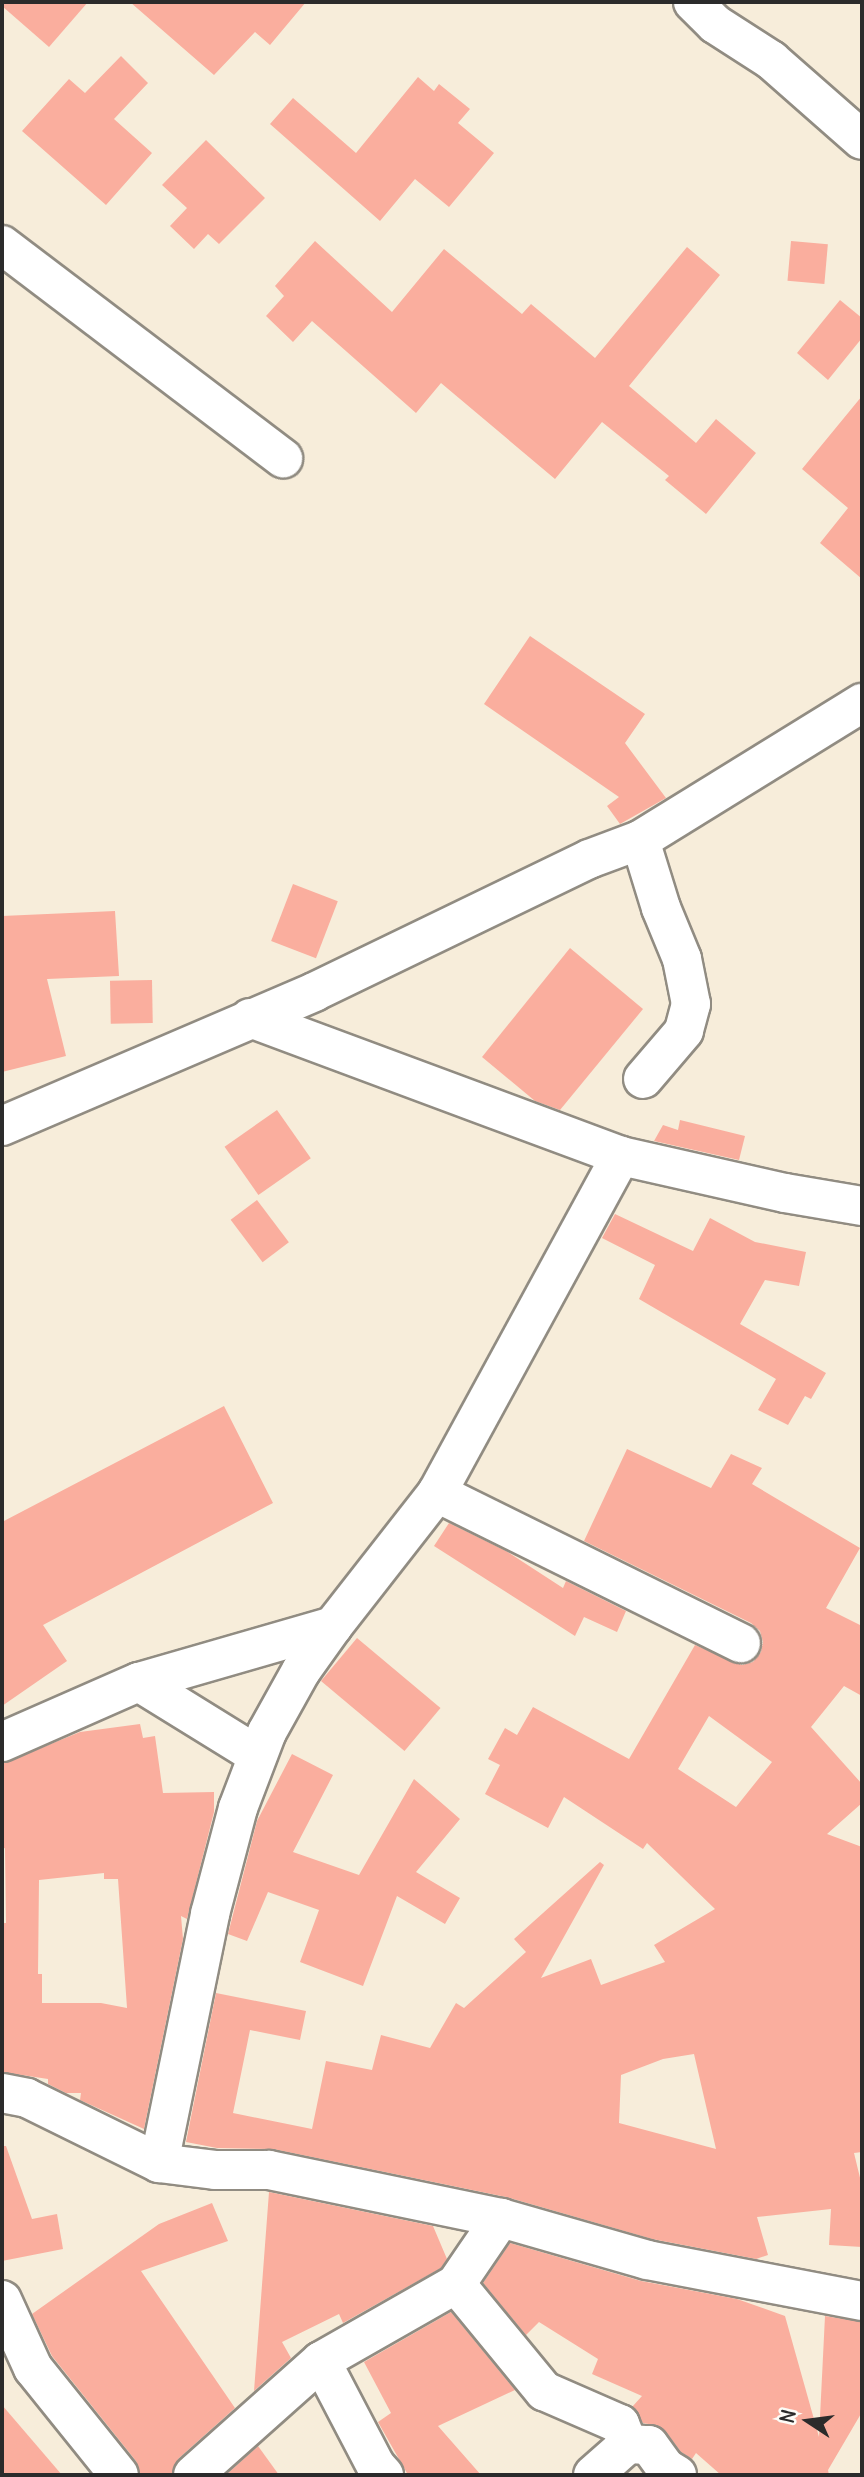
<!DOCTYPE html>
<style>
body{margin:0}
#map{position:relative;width:864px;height:2477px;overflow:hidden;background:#f7edda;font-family:Delius,sans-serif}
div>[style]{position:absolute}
.building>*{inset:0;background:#faae9e;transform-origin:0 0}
.roads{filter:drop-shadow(2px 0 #918c82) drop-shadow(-2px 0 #918c82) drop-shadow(0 2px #918c82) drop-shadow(0 -2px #918c82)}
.street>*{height:38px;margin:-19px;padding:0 19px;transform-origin:19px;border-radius:19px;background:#fff}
span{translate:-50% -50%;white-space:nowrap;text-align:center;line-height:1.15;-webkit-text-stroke:6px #fdfcf7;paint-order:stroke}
.frame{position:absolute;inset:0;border:4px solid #2b2b2b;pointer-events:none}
.north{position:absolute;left:773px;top:2386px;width:70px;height:70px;-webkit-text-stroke:5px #fdfcf7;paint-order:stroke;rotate:283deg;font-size:19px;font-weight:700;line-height:28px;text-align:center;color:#2b2b2b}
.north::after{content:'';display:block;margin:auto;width:24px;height:32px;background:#2b2b2b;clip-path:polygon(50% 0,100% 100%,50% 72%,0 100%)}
</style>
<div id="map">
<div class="building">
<i style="clip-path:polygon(2px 2px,88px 2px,49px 47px,2px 6px)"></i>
<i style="clip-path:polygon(130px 2px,306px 2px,270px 45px,255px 32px,214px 75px)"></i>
<i style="clip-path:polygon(121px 56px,148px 83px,114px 119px,152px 153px,106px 205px,22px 131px,69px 79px,85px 93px)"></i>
<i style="clip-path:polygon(418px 77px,434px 91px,439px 84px,470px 109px,458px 123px,494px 153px,449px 207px,415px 179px,380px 221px,270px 124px,293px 98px,356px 153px)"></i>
<i style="clip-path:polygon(206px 140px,265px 198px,219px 244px,208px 234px,194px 249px,170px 226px,187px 208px,162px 185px)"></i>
<i style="clip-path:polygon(315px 241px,392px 312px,444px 249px,522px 314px,531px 304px,595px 358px,687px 247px,720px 275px,629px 386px,696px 443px,716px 419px,756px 453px,706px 514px,665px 480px,669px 476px,602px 422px,555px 479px,441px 383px,416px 413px,312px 321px,293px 342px,266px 316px,284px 296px,275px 286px)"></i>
<i style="left:791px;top:241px;width:37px;height:40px;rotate:5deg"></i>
<i style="clip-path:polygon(840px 300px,862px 318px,862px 338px,828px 380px,797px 353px)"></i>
<i style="clip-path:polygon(862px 396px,862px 579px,820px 543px,848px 508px,802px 469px)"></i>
<i style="clip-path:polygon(530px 636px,645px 714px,625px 743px,666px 798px,620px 824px,607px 806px,619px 797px,484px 704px)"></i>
<i style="left:293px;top:884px;width:48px;height:61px;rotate:21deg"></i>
<i style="clip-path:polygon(115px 911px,119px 976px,47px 979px,66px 1056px,2px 1072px,2px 916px)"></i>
<i style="clip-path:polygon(570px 948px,643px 1009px,560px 1110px,535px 1101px,482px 1057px)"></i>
<i style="left:152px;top:980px;width:43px;height:42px;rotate:89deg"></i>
<i style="left:277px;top:1110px;width:59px;height:64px;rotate:55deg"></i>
<i style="clip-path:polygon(680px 1120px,745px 1136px,739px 1160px,654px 1141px,663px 1125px,678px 1130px)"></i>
<i style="left:257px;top:1200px;width:53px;height:33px;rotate:53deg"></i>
<i style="clip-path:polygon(615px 1214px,693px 1251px,710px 1218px,755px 1242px,806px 1252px,799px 1286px,765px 1280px,740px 1324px,826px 1373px,811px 1399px,805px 1396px,788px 1425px,758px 1410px,776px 1379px,639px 1299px,655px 1265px,602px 1238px)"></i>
<i style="clip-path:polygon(224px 1406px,273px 1503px,43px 1625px,67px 1661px,2px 1706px,2px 1522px)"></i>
<i style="clip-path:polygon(evenodd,627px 1449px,711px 1488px,731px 1454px,762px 1468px,752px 1484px,860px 1548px,826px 1608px,862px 1626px,862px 1696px,844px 1686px,811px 1727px,862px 1784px,862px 1803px,827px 1834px,862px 1847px,862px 2152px,854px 2153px,862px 2186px,862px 2247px,829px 2245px,831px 2209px,757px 2217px,768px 2255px,756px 2259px,652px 2239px,506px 2197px,273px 2149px,217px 2148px,186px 2142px,216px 1993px,306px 2011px,300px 2040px,250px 2030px,233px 2113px,312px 2129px,326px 2061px,372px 2070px,381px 2035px,430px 2048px,456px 2003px,464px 2008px,526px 1952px,514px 1939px,600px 1862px,604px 1865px,541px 1978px,591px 1959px,601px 1985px,665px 1962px,654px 1945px,715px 1909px,647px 1843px,643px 1849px,564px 1797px,548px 1828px,485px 1794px,500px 1765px,488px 1759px,505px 1728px,517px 1735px,533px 1707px,629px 1759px,695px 1645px,742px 1665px,753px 1662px,761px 1652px,763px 1642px,760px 1631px,751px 1623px,584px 1541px,627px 1449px,709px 1716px,772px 1762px,736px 1807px,678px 1769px,709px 1716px,627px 1449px,694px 2054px,716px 2149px,619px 2123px,621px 2075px,663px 2059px,694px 2054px)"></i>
<i style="clip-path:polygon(449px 1523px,506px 1551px,563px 1588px,566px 1581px,626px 1611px,617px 1632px,584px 1617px,575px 1636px,434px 1546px)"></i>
<i style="left:357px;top:1638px;width:109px;height:56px;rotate:40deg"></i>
<i style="clip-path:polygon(evenodd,140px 1724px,143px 1738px,155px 1736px,163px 1793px,214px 1792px,214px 1812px,187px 1919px,181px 1916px,183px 1939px,144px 2129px,80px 2100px,81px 2093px,66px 2093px,48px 2084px,48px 2079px,2px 2072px,2px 1923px,6px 1923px,5px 1848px,2px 1849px,2px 1764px,80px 1732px,140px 1724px,104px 1873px,104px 1879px,118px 1879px,127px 2008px,101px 2003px,42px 2003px,42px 1974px,38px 1974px,39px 1880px,104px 1873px)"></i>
<i style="clip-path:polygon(292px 1754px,333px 1775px,293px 1852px,359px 1875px,414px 1779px,460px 1819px,416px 1872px,460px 1898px,445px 1924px,397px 1896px,363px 1986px,300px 1962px,319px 1910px,268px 1892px,247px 1941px,228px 1934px,257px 1821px)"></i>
<i style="clip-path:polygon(2px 2146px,6px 2146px,32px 2219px,57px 2214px,63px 2249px,2px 2261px)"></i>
<i style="clip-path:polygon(269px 2192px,433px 2226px,447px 2259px,441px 2268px,343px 2323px,339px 2314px,282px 2342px,291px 2358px,254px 2391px)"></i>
<i style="clip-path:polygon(212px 2203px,228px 2241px,141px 2271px,235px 2408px,178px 2459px,172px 2475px,140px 2475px,136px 2461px,52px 2356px,32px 2314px,159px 2224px)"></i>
<i style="clip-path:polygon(510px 2243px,641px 2281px,737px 2299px,785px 2316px,819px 2437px,825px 2316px,862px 2322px,862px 2412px,828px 2470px,829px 2475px,721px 2475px,696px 2453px,692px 2459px,681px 2452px,666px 2432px,659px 2426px,643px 2423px,632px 2407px,642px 2396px,592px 2374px,598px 2359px,539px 2322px,526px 2335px,483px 2283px)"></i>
<i style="clip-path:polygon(451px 2312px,515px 2390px,438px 2426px,481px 2475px,408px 2475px,378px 2422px,391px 2413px,364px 2362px)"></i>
<i style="clip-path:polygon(2px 2405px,62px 2475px,2px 2475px)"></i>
<i style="clip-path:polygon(258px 2446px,279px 2475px,226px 2475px)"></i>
</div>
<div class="roads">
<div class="street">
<i style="left:693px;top:2px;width:31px;rotate:45deg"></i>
<i style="left:715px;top:24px;width:67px;rotate:32.7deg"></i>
<i style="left:771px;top:60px;width:121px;rotate:41.3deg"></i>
<i style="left:2px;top:245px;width:353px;rotate:37.2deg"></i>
<i style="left:640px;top:840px;width:71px;rotate:72.8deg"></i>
<i style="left:661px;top:908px;width:55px;rotate:67.6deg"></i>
<i style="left:682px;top:959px;width:46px;rotate:78.7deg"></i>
<i style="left:691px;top:1004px;width:28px;rotate:105deg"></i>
<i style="left:684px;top:1031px;width:63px;rotate:130.5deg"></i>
<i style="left:250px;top:1018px;width:396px;rotate:20.4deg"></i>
<i style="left:621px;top:1156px;width:168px;rotate:12.7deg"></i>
<i style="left:785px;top:1193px;width:78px;rotate:9.6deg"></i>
<i style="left:2px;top:1126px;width:340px;rotate:-23.2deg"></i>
<i style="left:314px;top:992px;width:305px;rotate:-25.8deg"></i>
<i style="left:589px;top:859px;width:54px;rotate:-20.4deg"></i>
<i style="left:640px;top:840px;width:261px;rotate:-31.7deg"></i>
<i style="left:437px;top:1493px;width:339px;rotate:26.3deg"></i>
<i style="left:139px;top:1682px;width:139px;rotate:31.7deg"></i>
<i style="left:2px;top:1742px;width:150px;rotate:-23.7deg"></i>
<i style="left:139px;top:1682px;width:202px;rotate:-16.1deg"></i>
<i style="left:2px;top:2093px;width:25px;rotate:11deg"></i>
<i style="left:27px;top:2098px;width:147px;rotate:26.2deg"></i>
<i style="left:159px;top:2163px;width:56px;rotate:7.1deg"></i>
<i style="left:215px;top:2170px;width:54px"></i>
<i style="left:269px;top:2170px;width:237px;rotate:11.7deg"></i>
<i style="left:501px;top:2218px;width:152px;rotate:16deg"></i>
<i style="left:647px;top:2260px;width:219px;rotate:10.8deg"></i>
<i style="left:159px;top:2163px;width:254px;rotate:-78.4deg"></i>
<i style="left:210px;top:1914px;width:110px;rotate:-75.2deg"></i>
<i style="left:238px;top:1808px;width:81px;rotate:-69.1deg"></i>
<i style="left:267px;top:1732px;width:70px;rotate:-60.9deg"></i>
<i style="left:301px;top:1671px;width:55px;rotate:-54.6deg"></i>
<i style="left:333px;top:1626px;width:169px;rotate:-52deg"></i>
<i style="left:437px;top:1493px;width:384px;rotate:-61.4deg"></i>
<i style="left:456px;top:2284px;width:139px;rotate:50.6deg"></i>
<i style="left:544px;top:2391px;width:83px;rotate:23.5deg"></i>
<i style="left:620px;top:2424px;width:22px;rotate:68deg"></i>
<i style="left:628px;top:2444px;width:21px;rotate:3deg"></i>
<i style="left:649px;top:2445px;width:29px;rotate:54deg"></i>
<i style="left:666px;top:2468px;width:13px;rotate:32deg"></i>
<i style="left:2px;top:2300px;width:75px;rotate:65.5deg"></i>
<i style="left:33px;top:2368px;width:137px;rotate:51.2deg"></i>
<i style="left:321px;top:2361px;width:119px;rotate:62.4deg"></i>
<i style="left:376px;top:2466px;width:12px;rotate:48deg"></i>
<i style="left:193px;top:2475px;width:171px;rotate:-41.7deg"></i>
<i style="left:321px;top:2361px;width:155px;rotate:-29.7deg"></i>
<i style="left:456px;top:2284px;width:80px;rotate:-55.7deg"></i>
<i style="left:593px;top:2475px;width:47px;rotate:-41.5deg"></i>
</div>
</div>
<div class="frame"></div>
<div class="north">N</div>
</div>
